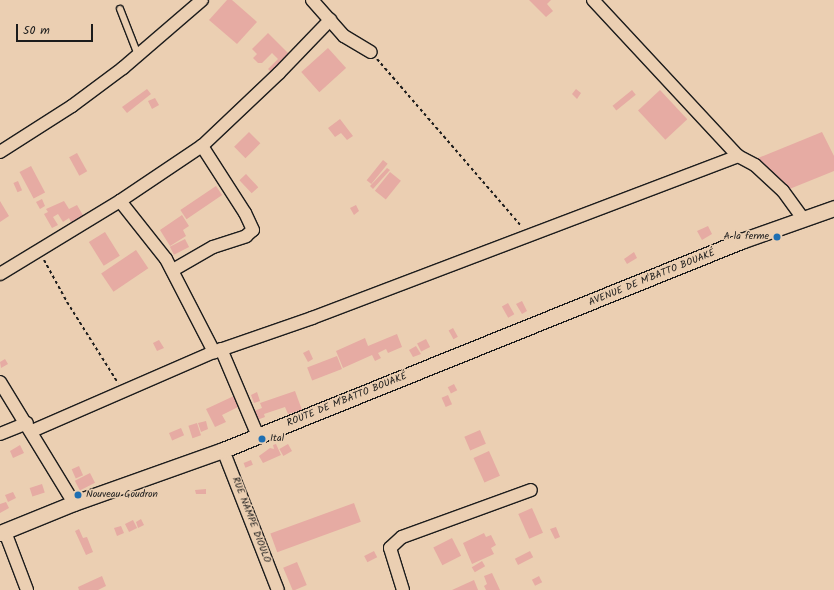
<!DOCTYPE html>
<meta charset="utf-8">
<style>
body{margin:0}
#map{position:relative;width:834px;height:590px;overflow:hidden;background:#ebcfb2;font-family:Kalam,sans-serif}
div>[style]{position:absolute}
.building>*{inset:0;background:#e6aba3;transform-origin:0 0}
.path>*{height:2px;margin-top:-1px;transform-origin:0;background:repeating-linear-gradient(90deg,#1c1c1c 0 3px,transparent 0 6px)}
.roads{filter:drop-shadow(1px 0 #1c1c1c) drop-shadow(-1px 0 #1c1c1c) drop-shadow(0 1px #1c1c1c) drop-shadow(0 -1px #1c1c1c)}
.service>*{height:6px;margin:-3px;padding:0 3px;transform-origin:3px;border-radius:3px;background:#ebcfb2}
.minor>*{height:12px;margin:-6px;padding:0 6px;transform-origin:6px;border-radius:6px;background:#ebcfb2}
.tertiary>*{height:15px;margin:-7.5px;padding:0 7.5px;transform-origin:7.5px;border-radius:7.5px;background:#ebcfb2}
.dots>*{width:11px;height:11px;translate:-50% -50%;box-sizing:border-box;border:2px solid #ebcfb2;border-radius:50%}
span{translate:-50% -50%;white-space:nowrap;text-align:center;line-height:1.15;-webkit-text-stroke:3px #ebcfb2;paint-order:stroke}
.poi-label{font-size:10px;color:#1c1c1c}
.right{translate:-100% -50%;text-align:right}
.left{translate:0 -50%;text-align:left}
.street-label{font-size:10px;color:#1c1c1c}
.scale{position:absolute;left:16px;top:24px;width:77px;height:18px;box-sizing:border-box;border:2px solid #1c1c1c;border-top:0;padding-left:5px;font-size:12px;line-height:14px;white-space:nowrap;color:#1c1c1c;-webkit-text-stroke:3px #ebcfb2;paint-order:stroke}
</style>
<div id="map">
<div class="building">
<i style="clip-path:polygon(227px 0,232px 0,257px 22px,237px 44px,209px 20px)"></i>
<i style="clip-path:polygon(529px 0,551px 0,547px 4px,553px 11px,546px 17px)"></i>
<i style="clip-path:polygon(268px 33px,292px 57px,285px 58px,271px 72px,268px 69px,278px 59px,272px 53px,262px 63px,258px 63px,253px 58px,257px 54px,252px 49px)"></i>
<i style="left:328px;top:48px;width:27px;height:36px;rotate:48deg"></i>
<i style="clip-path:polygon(147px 89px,151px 94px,127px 113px,122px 107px)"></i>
<i style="clip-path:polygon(576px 89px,581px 93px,577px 99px,572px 94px)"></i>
<i style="left:632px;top:90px;width:6px;height:25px;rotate:51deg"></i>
<i style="left:660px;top:90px;width:40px;height:30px;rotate:47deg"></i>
<i style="clip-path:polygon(155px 98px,159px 105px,152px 109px,148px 101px)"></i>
<i style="clip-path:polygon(340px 119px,353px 136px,347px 140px,341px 133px,335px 137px,328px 128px)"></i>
<i style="left:249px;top:132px;width:16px;height:21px;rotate:45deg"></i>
<i style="clip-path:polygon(822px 132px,834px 156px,834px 171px,787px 190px,758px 158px)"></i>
<i style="left:77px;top:153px;width:21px;height:9px;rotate:61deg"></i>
<i style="left:383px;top:160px;width:6px;height:26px;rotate:39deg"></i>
<i style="left:31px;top:166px;width:30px;height:13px;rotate:62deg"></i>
<i style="clip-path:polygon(387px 168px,390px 170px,373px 189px,370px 186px)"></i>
<i style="left:390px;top:172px;width:14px;height:24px;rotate:39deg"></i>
<i style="left:246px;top:174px;width:18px;height:9px;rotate:47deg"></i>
<i style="left:18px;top:181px;width:10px;height:5px;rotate:66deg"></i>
<i style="left:216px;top:186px;width:11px;height:43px;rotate:56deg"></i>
<i style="clip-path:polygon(42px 199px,45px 206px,40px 209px,36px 202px)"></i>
<i style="clip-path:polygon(0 201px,9px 216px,0 222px)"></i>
<i style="clip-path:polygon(64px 201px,69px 209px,77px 205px,84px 217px,72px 224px,69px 218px,63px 222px,58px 214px,53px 217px,58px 225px,52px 228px,44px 214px,48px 212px,46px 209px)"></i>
<i style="clip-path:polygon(356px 205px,359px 211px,354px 215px,350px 208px)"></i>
<i style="clip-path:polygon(182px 215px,189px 226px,183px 230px,186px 236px,170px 246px,160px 230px)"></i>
<i style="clip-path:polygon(708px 226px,712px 234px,702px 240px,697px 231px)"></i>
<i style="left:105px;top:232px;width:28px;height:19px;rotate:58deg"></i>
<i style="left:185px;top:239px;width:9px;height:17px;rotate:63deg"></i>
<i style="left:136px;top:250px;width:22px;height:42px;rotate:56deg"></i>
<i style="clip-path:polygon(634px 252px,637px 258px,627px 264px,624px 259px)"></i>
<i style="clip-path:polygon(522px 301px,527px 311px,522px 314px,516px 304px)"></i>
<i style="left:508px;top:303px;width:13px;height:7px;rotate:61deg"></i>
<i style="left:453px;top:328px;width:10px;height:5px;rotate:61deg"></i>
<i style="clip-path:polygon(397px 334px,402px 347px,388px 353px,386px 349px,378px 353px,381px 358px,375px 361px,372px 355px,343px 368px,336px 351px,365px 338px,368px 346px)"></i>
<i style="left:426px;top:339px;width:9px;height:10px;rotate:63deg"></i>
<i style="clip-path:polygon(159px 340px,164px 348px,157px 351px,153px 343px)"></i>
<i style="clip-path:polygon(416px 346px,421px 354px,413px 357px,409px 350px)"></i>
<i style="clip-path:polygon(309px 350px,313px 359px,308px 362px,303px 353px)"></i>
<i style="left:337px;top:356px;width:14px;height:32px;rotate:69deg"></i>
<i style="clip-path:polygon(5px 359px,8px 364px,1px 368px,0 362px)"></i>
<i style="left:454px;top:384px;width:7px;height:7px;rotate:63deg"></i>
<i style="clip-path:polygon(295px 391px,302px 410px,288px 414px,285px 407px,264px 414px,265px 417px,257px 420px,254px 411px,262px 408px,260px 403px)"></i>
<i style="clip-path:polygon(257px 392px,260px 401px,254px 403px,251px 395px)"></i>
<i style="clip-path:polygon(236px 395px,240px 406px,222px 415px,226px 422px,215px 427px,206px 409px)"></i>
<i style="left:448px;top:395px;width:10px;height:7px;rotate:66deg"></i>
<i style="clip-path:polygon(206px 421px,208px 429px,201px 432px,198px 423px)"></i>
<i style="left:197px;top:423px;width:13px;height:9px;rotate:72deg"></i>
<i style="left:181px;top:428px;width:8px;height:13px;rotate:67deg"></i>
<i style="left:480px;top:430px;width:15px;height:17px;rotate:67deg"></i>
<i style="clip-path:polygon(276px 444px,281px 455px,263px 463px,259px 456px,270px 448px,274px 449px,273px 445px)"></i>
<i style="left:288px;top:444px;width:8px;height:10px;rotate:60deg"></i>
<i style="clip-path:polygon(20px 445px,24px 453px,13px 458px,10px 451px)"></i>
<i style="left:489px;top:451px;width:27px;height:17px;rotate:66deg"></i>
<i style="left:251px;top:460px;width:5px;height:8px;rotate:68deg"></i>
<i style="left:79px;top:466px;width:10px;height:8px;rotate:66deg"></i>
<i style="left:90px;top:473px;width:11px;height:17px;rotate:63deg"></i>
<i style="left:42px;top:484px;width:9px;height:13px;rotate:72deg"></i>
<i style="clip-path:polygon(206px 489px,206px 494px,196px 494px,195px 490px)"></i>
<i style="clip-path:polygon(13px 492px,16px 498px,8px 502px,5px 495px)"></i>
<i style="clip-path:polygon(6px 502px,9px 508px,0 513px,0 504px)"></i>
<i style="left:354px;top:503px;width:20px;height:89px;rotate:70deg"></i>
<i style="left:532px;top:508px;width:27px;height:15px;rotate:66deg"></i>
<i style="clip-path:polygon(141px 519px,144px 525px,138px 528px,136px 522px)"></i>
<i style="left:133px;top:520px;width:9px;height:9px;rotate:63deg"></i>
<i style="clip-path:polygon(121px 526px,124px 533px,117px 536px,114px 528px)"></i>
<i style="clip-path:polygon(556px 527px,560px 537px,555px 539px,550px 529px)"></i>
<i style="clip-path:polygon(79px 529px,83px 538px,87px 537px,93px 552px,86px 555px,75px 531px)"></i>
<i style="clip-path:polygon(484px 533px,486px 537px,491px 535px,496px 545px,491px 548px,494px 554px,472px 564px,463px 543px)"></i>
<i style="left:452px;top:538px;width:20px;height:21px;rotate:63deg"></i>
<i style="left:374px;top:551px;width:7px;height:11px;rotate:63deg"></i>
<i style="left:530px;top:551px;width:7px;height:17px;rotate:63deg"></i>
<i style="left:482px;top:561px;width:6px;height:12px;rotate:59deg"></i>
<i style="left:297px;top:562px;width:25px;height:15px;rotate:67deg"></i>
<i style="clip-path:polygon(492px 573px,500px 590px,486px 590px,484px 586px,487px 584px,484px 576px)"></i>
<i style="clip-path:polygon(102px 576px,106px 586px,98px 590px,79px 590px,78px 587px)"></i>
<i style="left:539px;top:576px;width:7px;height:8px;rotate:63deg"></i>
<i style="clip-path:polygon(474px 580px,478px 590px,452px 590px)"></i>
</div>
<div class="path">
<i style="left:377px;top:59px;width:222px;rotate:49.2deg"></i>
<i style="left:44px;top:260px;width:48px;rotate:61.3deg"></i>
<i style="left:67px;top:302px;width:96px;rotate:57.8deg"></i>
</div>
<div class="roads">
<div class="service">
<i style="left:120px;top:9px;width:49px;rotate:68.6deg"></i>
</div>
<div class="minor">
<i style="left:312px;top:0;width:48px;rotate:48.4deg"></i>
<i style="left:344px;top:36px;width:31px;rotate:31deg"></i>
<i style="left:593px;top:0;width:213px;rotate:47.1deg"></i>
<i style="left:738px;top:156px;width:19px;rotate:28deg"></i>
<i style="left:755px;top:165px;width:38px;rotate:43deg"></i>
<i style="left:783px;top:191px;width:34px;rotate:54deg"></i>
<i style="left:0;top:152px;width:85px;rotate:-32.6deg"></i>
<i style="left:72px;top:106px;width:64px;rotate:-36.7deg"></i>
<i style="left:123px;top:68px;width:104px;rotate:-40.7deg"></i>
<i style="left:120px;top:201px;width:74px;rotate:51.6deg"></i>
<i style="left:166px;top:259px;width:105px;rotate:62.7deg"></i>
<i style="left:173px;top:270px;width:46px;rotate:-29.9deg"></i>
<i style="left:213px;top:247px;width:35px;rotate:-18deg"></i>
<i style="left:246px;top:236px;width:9px;rotate:-41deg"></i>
<i style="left:253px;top:230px;width:19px;rotate:-115deg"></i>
<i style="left:245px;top:213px;width:80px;rotate:-122.7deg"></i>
<i style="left:0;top:274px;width:140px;rotate:-31.3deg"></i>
<i style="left:120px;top:201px;width:99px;rotate:-33.9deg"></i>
<i style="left:202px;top:146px;width:106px;rotate:-43.5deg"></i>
<i style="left:279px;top:73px;width:74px;rotate:-46.1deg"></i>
<i style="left:221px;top:349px;width:95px;rotate:67deg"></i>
<i style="left:0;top:382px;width:142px;rotate:58.6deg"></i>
<i style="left:32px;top:431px;width:198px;rotate:-23.5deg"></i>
<i style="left:214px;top:352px;width:104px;rotate:-19.1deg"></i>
<i style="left:312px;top:318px;width:456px;rotate:-20.8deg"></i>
<i style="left:0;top:434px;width:29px;rotate:-22deg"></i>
<i style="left:223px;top:450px;width:150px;rotate:68.6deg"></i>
<i style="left:5px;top:532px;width:62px;rotate:69.2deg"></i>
<i style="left:403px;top:590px;width:44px;rotate:-107.2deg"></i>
<i style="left:390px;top:548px;width:16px;rotate:-43deg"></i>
<i style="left:402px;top:537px;width:137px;rotate:-20deg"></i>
</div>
<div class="tertiary">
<i style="left:0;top:533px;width:80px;rotate:-22.1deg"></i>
<i style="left:74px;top:503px;width:158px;rotate:-19.6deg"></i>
<i style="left:223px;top:450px;width:559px;rotate:-21.97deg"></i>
<i style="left:741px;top:241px;width:99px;rotate:-19.5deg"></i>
</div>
</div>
<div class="dots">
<i style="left:777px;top:237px;background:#1f6fb2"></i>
<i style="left:262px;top:439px;background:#1f6fb2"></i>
<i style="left:78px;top:495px;background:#1f6fb2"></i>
</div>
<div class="poi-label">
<span class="right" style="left:769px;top:237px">A la ferme</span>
<span class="left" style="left:270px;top:439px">Ital</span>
<span class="left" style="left:86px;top:495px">Nouveau Goudron</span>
</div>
<div class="street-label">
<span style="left:652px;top:278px;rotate:-22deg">AVENUE DE M'BATTO BOUAKÉ</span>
<span style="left:347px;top:400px;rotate:-22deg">ROUTE DE M'BATTO BOUAKÉ</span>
<span style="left:251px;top:520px;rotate:69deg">RUE NAMPE DIOULO</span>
</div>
<div class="scale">50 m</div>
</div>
